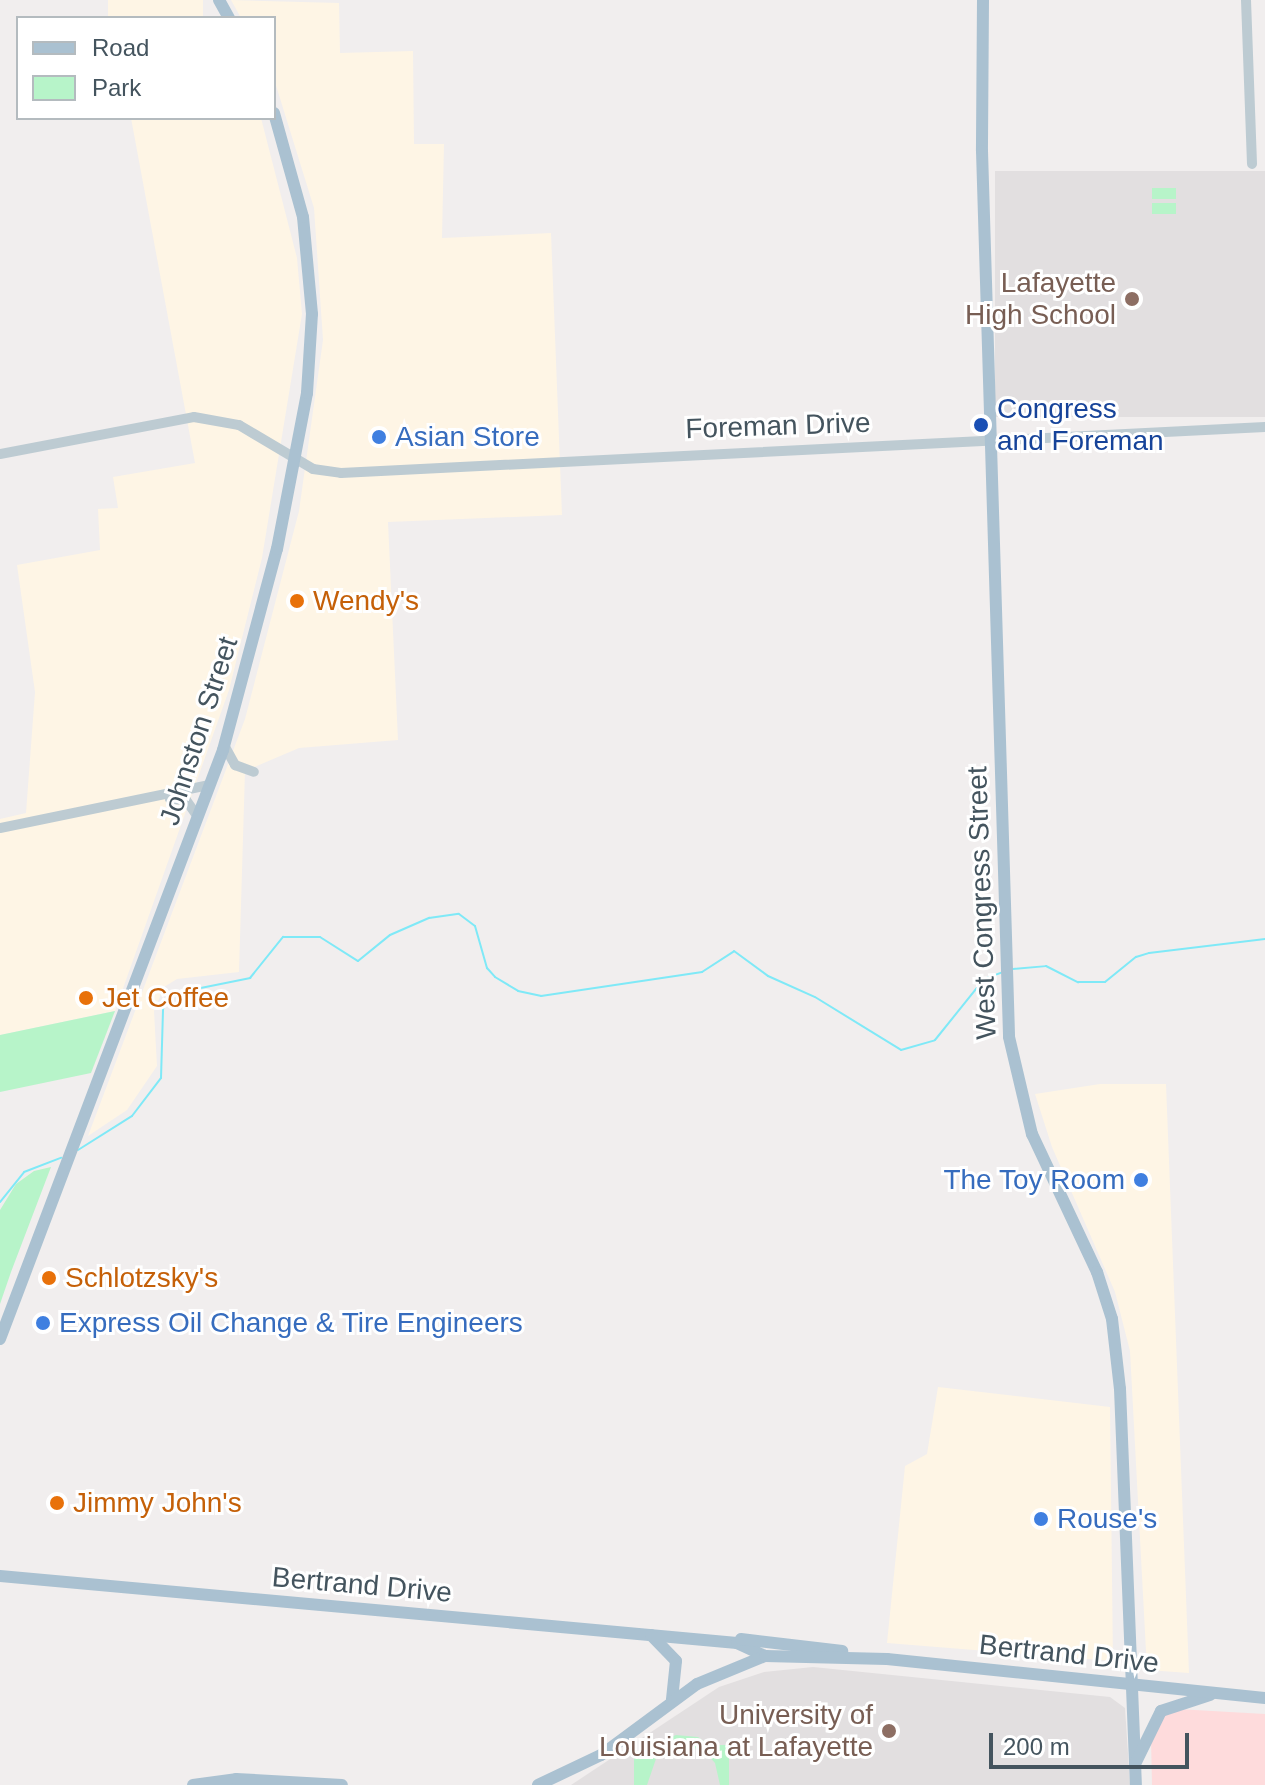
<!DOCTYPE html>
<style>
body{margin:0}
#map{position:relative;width:1265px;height:1785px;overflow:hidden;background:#f1eeee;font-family:Helvetica,sans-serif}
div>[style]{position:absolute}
.commercial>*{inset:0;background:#fef5e5;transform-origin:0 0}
.education>*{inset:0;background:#e2dfe0;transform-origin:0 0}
.medical>*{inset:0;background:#fedbdc}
.green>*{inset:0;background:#b7f4c9;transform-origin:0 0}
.stream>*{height:2px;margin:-1px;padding:0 1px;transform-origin:1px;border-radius:1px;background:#7fe9f7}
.minor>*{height:10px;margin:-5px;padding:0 5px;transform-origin:5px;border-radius:5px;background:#bdcbd2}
.major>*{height:12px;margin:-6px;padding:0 6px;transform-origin:6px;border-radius:6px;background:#aac1d1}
.dots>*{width:22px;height:22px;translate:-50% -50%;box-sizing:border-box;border:4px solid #fff;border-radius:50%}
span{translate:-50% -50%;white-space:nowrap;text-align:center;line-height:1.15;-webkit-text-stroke:6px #fff;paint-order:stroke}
.education-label{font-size:28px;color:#785e54}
.right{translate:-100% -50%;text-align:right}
.transit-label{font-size:28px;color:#164399}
.left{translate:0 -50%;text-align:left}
.street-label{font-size:28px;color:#44545e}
.shop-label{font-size:28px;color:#366cbe}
.food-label{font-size:28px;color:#c56008}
.legend{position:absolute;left:16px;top:16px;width:260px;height:104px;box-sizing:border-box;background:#fff;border:2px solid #b4bbbf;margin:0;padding:10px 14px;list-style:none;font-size:24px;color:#44545e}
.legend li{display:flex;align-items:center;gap:16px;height:40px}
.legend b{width:40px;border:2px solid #b4bbbf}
.scale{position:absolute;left:989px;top:1733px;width:200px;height:36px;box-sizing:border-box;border:4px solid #44545e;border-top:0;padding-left:10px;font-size:24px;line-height:28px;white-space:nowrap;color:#44545e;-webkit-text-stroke:6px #fff;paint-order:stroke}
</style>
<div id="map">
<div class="commercial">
<i style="left:108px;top:0;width:95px;height:18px"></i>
<i style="clip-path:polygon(231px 0,339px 3px,340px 53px,413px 51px,414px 144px,444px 144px,442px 238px,551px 233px,562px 515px,388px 522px,398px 740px,299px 748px,245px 771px,239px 972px,177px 979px,164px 987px,154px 1011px,157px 1066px,127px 1110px,88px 1136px,245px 719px,299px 511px,323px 340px,314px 208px,274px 79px,274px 18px,241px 18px)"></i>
<i style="clip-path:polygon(131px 118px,261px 118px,297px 258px,302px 314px,262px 558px,229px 690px,115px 1011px,0 1035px,0 819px,26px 813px,35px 692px,17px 565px,100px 550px,98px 509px,118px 508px,113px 477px,195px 463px)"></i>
<i style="clip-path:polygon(1100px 1084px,1166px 1084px,1189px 1673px,1147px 1670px,1130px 1351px,1115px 1292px,1052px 1147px,1035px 1094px)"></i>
<i style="clip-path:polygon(938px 1387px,1110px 1407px,1113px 1661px,887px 1643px,905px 1466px,927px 1454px)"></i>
</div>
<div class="education">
<i style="left:1265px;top:171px;width:246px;height:270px;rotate:90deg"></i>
<i style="clip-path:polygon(813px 1667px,1110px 1697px,1125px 1708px,1130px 1785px,571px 1785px,719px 1687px,764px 1672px)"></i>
</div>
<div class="medical">
<i style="clip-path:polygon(1177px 1709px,1265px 1714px,1265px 1785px,1152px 1785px,1151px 1738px,1160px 1718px)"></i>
</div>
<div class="green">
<i style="left:1152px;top:188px;width:24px;height:11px"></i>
<i style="left:1152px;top:203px;width:24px;height:11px"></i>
<i style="clip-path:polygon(115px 1011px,91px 1073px,0 1092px,0 1035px)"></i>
<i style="clip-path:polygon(51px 1167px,11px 1272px,0 1304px,0 1210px,16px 1184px,34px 1171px)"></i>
<i style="clip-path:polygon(676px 1735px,698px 1737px,718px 1752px,719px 1745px,729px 1745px,729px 1785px,720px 1785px,715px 1763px,704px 1751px,679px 1743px,658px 1753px,647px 1785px,634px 1785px,634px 1756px,645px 1756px,655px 1744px)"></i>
</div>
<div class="stream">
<i style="left:1013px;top:969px;width:33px;rotate:-5deg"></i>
<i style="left:1046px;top:966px;width:36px;rotate:27deg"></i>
<i style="left:1078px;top:982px;width:27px"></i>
<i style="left:1105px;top:982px;width:40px;rotate:-39deg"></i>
<i style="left:1136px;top:957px;width:14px;rotate:-17deg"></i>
<i style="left:1149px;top:953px;width:117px;rotate:-6.9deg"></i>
<i style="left:78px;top:1150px;width:64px;rotate:-32.2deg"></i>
<i style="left:132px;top:1116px;width:48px;rotate:-52.7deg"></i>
<i style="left:161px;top:1078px;width:69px;rotate:-88.3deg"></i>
<i style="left:163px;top:1009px;width:17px;rotate:-62deg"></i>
<i style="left:171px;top:994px;width:81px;rotate:-11.4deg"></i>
<i style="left:250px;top:978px;width:53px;rotate:-51.2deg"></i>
<i style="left:283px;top:937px;width:37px"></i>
<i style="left:320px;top:937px;width:45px;rotate:32.3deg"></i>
<i style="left:358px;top:961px;width:41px;rotate:-39.1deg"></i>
<i style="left:390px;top:935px;width:43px;rotate:-23.6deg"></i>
<i style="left:429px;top:918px;width:30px;rotate:-8deg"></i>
<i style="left:459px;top:914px;width:20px;rotate:37deg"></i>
<i style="left:475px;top:926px;width:44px;rotate:74.1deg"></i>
<i style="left:487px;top:968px;width:12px;rotate:48deg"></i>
<i style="left:495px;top:977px;width:27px;rotate:31deg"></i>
<i style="left:518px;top:991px;width:24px;rotate:12deg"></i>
<i style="left:541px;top:996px;width:163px;rotate:-8.5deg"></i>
<i style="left:702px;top:972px;width:38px;rotate:-33deg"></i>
<i style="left:734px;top:951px;width:42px;rotate:36.3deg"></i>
<i style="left:768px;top:976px;width:51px;rotate:24.1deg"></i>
<i style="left:815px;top:997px;width:101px;rotate:31.6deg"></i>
<i style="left:901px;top:1050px;width:35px;rotate:-16deg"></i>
<i style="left:935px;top:1040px;width:78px;rotate:-51.2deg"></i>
<i style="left:984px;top:979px;width:20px;rotate:-20deg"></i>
<i style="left:0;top:1202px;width:38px;rotate:-51deg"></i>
<i style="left:24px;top:1172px;width:40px;rotate:-21deg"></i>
</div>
<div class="minor">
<i style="left:1246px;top:0;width:164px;rotate:87.9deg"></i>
<i style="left:0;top:454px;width:197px;rotate:-10.8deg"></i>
<i style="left:194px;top:417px;width:46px;rotate:10.1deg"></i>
<i style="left:239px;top:425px;width:86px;rotate:30.7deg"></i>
<i style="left:313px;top:469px;width:28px;rotate:8deg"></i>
<i style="left:341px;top:473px;width:925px;rotate:-2.85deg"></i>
<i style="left:224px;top:745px;width:23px;rotate:61deg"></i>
<i style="left:235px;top:765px;width:20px;rotate:20deg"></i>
<i style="left:170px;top:799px;width:16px;rotate:4deg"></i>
<i style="left:186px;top:800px;width:21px;rotate:55deg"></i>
<i style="left:0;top:828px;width:214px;rotate:-11.6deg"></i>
</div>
<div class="major">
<i style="left:219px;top:0;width:21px;rotate:61deg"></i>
<i style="left:983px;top:0;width:151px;rotate:90.4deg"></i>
<i style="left:982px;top:151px;width:886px;rotate:88.25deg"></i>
<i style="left:1009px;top:1037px;width:100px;rotate:76.7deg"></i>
<i style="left:1032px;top:1134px;width:153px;rotate:64.8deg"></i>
<i style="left:1097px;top:1272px;width:49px;rotate:72.3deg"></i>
<i style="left:1112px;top:1319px;width:70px;rotate:83.5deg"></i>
<i style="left:1120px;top:1389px;width:396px;rotate:87.7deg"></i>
<i style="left:0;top:1339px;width:630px;rotate:-69.26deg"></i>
<i style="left:223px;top:750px;width:208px;rotate:-75deg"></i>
<i style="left:277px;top:549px;width:159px;rotate:-79.1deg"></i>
<i style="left:307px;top:393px;width:79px;rotate:-86.4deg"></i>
<i style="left:312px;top:314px;width:97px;rotate:-95.3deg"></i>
<i style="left:303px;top:217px;width:108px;rotate:-105.6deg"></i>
<i style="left:0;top:1576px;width:740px;rotate:5.19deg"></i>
<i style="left:737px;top:1643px;width:31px;rotate:25deg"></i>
<i style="left:651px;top:1635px;width:36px;rotate:46deg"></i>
<i style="left:676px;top:1661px;width:39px;rotate:96deg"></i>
<i style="left:741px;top:1639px;width:102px;rotate:6.8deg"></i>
<i style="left:1135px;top:1764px;width:59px;rotate:-63.9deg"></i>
<i style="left:1161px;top:1711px;width:52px;rotate:-18.1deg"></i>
<i style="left:193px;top:1785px;width:43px;rotate:-7.9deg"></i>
<i style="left:236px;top:1779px;width:106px;rotate:3.2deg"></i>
<i style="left:538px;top:1785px;width:70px;rotate:-25.5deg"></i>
<i style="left:601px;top:1755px;width:119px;rotate:-36.5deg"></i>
<i style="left:697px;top:1684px;width:74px;rotate:-22.4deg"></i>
<i style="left:765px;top:1656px;width:122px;rotate:1.4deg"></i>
<i style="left:887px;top:1659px;width:380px;rotate:5.9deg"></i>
</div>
<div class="dots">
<i style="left:1132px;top:299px;background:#8d6e63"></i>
<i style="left:981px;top:425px;background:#1a4fb4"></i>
<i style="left:379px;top:437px;background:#3f7fe0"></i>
<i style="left:297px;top:601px;background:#e8710a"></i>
<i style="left:86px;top:998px;background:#e8710a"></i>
<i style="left:1141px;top:1180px;background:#3f7fe0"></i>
<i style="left:49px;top:1278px;background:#e8710a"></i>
<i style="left:43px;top:1323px;background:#3f7fe0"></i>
<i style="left:57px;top:1503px;background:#e8710a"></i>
<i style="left:1041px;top:1519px;background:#3f7fe0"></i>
<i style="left:889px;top:1731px;background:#8d6e63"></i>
</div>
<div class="education-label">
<span class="right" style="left:1116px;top:299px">Lafayette<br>High School</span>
<span class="right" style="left:873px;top:1731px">University of<br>Louisiana at Lafayette</span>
</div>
<div class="transit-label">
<span class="left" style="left:997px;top:425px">Congress<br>and Foreman</span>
</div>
<div class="street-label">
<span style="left:778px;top:426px;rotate:-2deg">Foreman Drive</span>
<span style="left:199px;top:731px;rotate:-72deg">Johnston Street</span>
<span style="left:982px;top:903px;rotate:-92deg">West Congress Street</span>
<span style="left:362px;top:1585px;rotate:5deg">Bertrand Drive</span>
<span style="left:1069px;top:1654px;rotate:6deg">Bertrand Drive</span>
</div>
<div class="shop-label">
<span class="left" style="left:395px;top:437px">Asian Store</span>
<span class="right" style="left:1125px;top:1180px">The Toy Room</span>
<span class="left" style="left:59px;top:1323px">Express Oil Change &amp; Tire Engineers</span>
<span class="left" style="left:1057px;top:1519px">Rouse's</span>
</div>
<div class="food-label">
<span class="left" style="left:313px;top:601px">Wendy's</span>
<span class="left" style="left:102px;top:998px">Jet Coffee</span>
<span class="left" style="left:65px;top:1278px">Schlotzsky's</span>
<span class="left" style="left:73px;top:1503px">Jimmy John's</span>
</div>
<ul class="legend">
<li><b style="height:10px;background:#aac1d1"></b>Road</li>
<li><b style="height:22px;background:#b7f4c9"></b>Park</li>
</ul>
<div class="scale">200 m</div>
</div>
